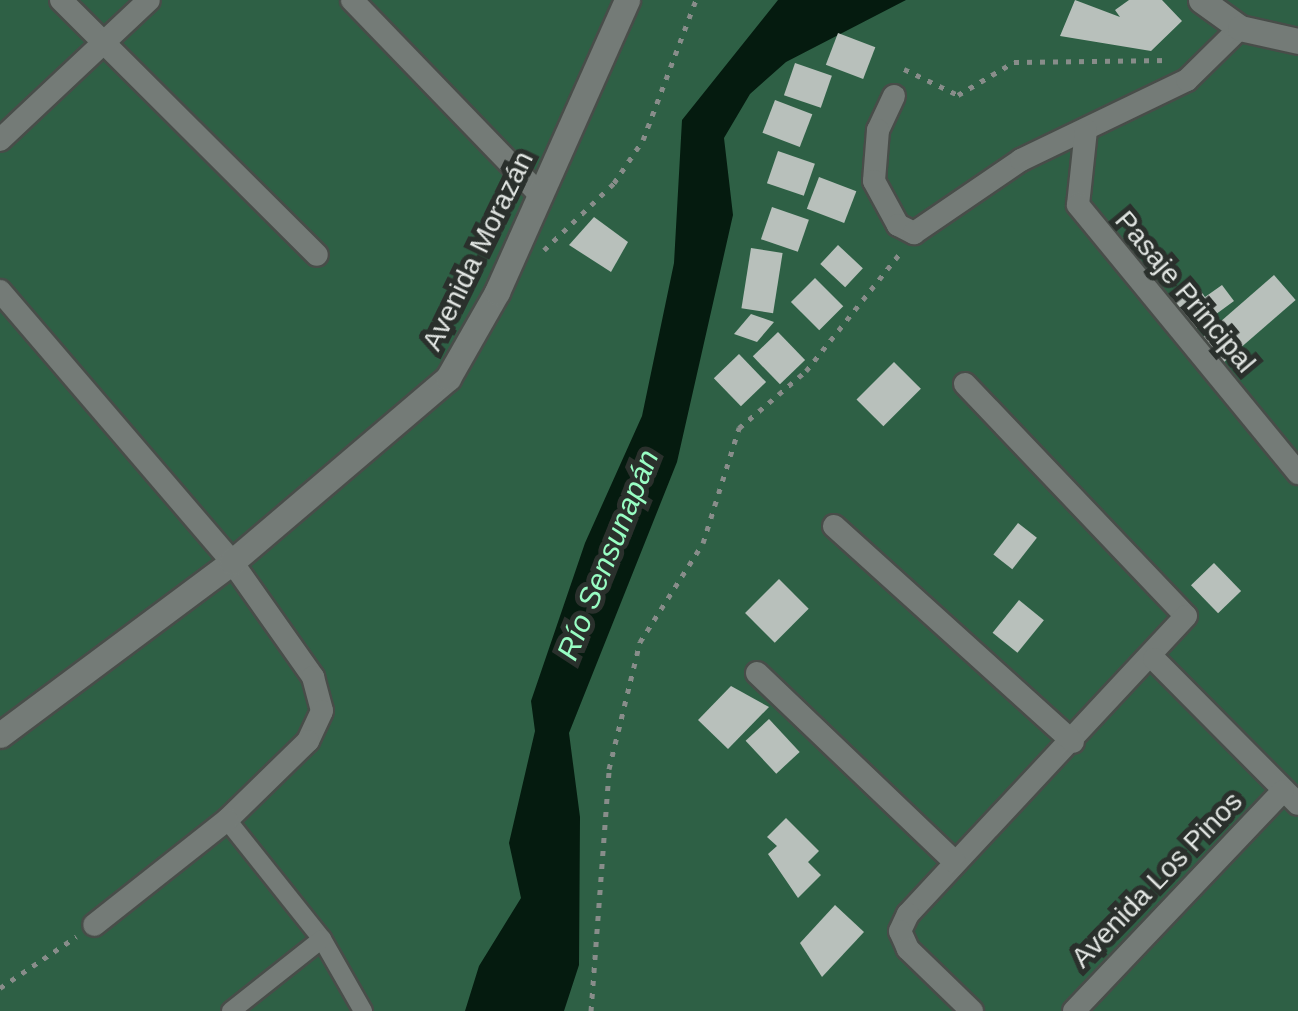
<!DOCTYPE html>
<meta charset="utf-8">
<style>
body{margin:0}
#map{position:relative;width:1298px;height:1011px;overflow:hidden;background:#2a302c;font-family:Helvetica,sans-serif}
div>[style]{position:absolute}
.green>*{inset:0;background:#2e6045;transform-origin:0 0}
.water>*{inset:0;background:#051b0f}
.building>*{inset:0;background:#b8c0bb;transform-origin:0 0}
.path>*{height:5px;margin-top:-2.5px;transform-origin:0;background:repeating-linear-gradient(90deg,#888d8a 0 5px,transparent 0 13px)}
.roads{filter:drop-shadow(2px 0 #484d49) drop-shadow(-2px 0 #484d49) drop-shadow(0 2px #484d49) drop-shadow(0 -2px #484d49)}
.pedestrian>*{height:18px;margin:-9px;padding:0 9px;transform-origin:9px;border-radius:9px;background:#747b77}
.minor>*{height:22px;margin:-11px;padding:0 11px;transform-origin:11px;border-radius:11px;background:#747b77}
.secondary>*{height:25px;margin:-12.5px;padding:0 12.5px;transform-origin:12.5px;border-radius:12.5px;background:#747b77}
span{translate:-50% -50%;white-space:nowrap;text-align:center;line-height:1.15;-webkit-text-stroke:10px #2a302c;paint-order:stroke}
.street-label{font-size:28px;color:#e0e4e1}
.water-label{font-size:30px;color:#98fdc3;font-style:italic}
</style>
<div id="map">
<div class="green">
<i style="left:0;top:0;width:1298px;height:1011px"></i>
</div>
<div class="water">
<i style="clip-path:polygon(778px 0,906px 0,786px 62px,750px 94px,724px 138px,733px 215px,677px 462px,569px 733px,580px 817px,579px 965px,564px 1011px,465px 1011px,479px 966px,521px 898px,509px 843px,535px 731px,531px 701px,585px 543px,642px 416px,674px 263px,682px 120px)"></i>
</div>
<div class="building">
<i style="clip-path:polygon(1075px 0,1120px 17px,1115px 10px,1129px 0,1162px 0,1182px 21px,1151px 51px,1060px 36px)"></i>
<i style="left:838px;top:33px;width:40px;height:34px;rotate:21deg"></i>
<i style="left:795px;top:63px;width:39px;height:34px;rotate:19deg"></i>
<i style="left:775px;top:100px;width:40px;height:35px;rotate:21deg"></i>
<i style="left:778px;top:151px;width:39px;height:34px;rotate:19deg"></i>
<i style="left:819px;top:177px;width:40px;height:34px;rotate:21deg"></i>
<i style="left:772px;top:207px;width:39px;height:34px;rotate:19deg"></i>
<i style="clip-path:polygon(594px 217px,628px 242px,611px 272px,569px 245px)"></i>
<i style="left:838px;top:245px;width:34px;height:26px;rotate:43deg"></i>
<i style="left:751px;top:248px;width:32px;height:61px;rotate:9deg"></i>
<i style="left:1274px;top:275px;width:33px;height:102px;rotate:49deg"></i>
<i style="left:815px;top:278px;width:40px;height:34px;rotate:45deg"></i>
<i style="clip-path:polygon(1194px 281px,1205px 297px,1222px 285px,1234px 301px,1193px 331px,1169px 299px)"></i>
<i style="clip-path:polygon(751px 314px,774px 322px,757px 342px,734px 334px)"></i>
<i style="left:778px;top:332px;width:39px;height:35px;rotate:46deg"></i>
<i style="left:739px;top:354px;width:39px;height:35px;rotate:46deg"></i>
<i style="left:894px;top:362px;width:38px;height:53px;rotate:45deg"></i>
<i style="left:1018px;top:523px;width:24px;height:40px;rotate:38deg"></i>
<i style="left:1214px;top:563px;width:39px;height:32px;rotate:46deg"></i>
<i style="left:779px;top:579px;width:42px;height:48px;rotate:45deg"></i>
<i style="left:1019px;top:600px;width:32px;height:42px;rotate:39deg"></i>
<i style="clip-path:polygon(731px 686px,769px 707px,728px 749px,698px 720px)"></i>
<i style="left:769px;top:719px;width:45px;height:32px;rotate:47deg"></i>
<i style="clip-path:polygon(786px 818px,819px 851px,808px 862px,821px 875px,798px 898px,768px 854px,777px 846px,767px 837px)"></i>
<i style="clip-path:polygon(835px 905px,864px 932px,822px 977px,800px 943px)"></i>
</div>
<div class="path">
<i style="left:904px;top:69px;width:60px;rotate:25.7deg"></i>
<i style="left:958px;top:95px;width:65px;rotate:-30.5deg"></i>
<i style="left:1014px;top:62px;width:156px;rotate:-0.7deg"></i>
<i style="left:544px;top:250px;width:97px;rotate:-43.7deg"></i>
<i style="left:614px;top:183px;width:52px;rotate:-56deg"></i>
<i style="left:643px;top:140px;width:150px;rotate:-69.3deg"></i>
<i style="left:0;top:988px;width:92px;rotate:-33.9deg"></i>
<i style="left:591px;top:1011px;width:243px;rotate:-85.7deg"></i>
<i style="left:609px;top:769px;width:131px;rotate:-76.3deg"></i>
<i style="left:640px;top:642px;width:117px;rotate:-57.5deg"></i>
<i style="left:703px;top:543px;width:121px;rotate:-72.6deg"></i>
<i style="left:739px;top:428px;width:88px;rotate:-40.4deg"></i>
<i style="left:806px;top:371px;width:152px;rotate:-51.4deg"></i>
</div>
<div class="roads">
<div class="pedestrian">
<i style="left:227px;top:820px;width:152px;rotate:51.4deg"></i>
<i style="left:322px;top:939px;width:83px;rotate:60.3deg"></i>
<i style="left:231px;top:1011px;width:116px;rotate:-38.4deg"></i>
</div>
<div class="minor">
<i style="left:61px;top:0;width:361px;rotate:44.9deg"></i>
<i style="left:352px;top:0;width:272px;rotate:46deg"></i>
<i style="left:894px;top:96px;width:38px;rotate:115deg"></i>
<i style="left:878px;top:130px;width:51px;rotate:94.5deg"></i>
<i style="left:874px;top:181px;width:50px;rotate:61.4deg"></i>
<i style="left:898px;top:225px;width:18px;rotate:27deg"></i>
<i style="left:914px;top:233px;width:130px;rotate:-34.3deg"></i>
<i style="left:1021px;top:160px;width:184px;rotate:-25.7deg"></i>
<i style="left:1187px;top:80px;width:74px;rotate:-44.5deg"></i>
<i style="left:1086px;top:130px;width:75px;rotate:96.1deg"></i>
<i style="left:1078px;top:205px;width:347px;rotate:50.6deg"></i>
<i style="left:0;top:140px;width:204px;rotate:-43.2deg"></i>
<i style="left:0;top:291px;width:357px;rotate:49.4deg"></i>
<i style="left:232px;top:562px;width:141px;rotate:54.8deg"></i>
<i style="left:313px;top:677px;width:35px;rotate:75deg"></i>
<i style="left:322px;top:711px;width:33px;rotate:115deg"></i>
<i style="left:308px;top:741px;width:113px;rotate:135.7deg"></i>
<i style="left:227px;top:820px;width:169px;rotate:141.7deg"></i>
<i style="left:965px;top:384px;width:320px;rotate:46.4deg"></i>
<i style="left:1186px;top:616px;width:408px;rotate:133deg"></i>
<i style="left:908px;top:914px;width:19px;rotate:115deg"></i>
<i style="left:900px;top:931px;width:20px;rotate:66deg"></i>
<i style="left:908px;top:949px;width:89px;rotate:44.1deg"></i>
<i style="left:834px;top:526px;width:322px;rotate:42.1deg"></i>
<i style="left:1154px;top:659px;width:204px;rotate:45.2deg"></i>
<i style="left:757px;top:673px;width:274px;rotate:43.7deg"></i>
<i style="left:1074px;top:1011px;width:303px;rotate:-46.5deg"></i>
</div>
<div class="secondary">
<i style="left:1201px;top:0;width:48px;rotate:35.7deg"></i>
<i style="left:1240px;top:28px;width:59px;rotate:12.6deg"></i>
<i style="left:0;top:735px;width:289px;rotate:-36.7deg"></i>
<i style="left:232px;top:562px;width:284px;rotate:-40.4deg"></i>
<i style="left:448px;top:378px;width:99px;rotate:-60.3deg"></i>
<i style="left:497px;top:292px;width:320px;rotate:-66deg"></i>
</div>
</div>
<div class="street-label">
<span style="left:478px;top:251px;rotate:-64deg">Avenida Morazán</span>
<span style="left:1185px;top:292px;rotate:50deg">Pasaje Principal</span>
<span style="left:1157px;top:880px;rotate:-46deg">Avenida Los Pinos</span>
</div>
<div class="water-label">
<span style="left:608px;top:555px;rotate:-68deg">Río Sensunapán</span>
</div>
</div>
